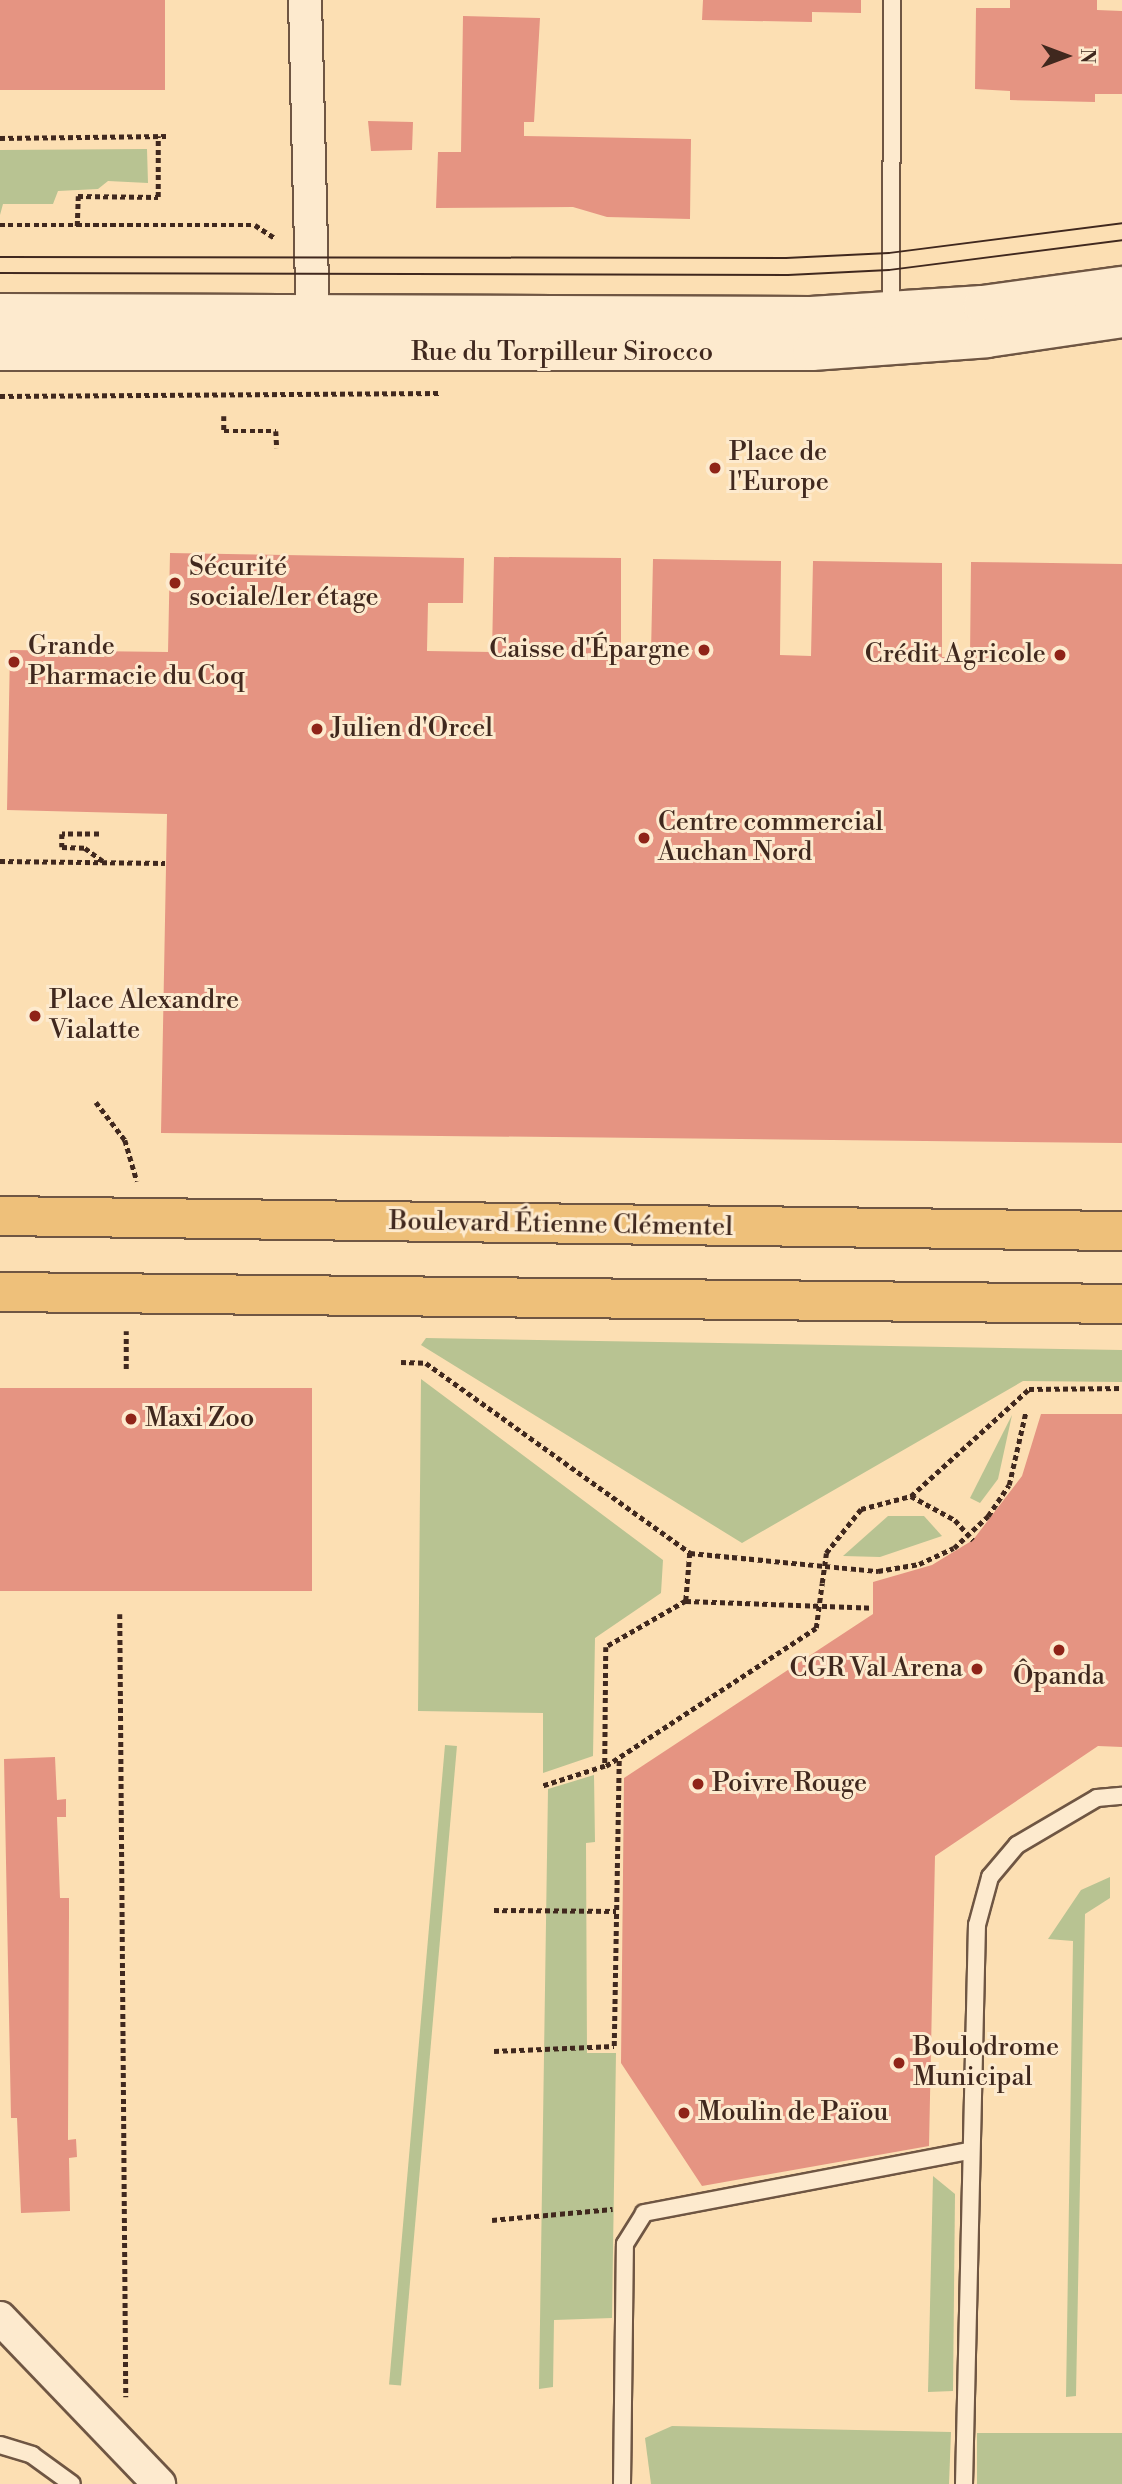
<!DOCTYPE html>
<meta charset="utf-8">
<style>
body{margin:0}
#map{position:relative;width:1122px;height:2484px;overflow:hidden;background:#fcdfb3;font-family:"Libre Bodoni",serif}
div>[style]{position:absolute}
.green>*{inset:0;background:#b8c392;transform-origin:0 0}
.building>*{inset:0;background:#e59482;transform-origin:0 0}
.path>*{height:4.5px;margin-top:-2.25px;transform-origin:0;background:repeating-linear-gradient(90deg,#40281e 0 5px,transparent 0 8.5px)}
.roads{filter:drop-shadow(2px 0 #6f5643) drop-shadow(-2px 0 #6f5643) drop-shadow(0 2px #6f5643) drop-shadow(0 -2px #6f5643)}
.service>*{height:16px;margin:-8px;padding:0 8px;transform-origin:8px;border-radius:8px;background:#fdeace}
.minor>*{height:32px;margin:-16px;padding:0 16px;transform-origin:16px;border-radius:16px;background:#fdeace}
.tertiary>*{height:38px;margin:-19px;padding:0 19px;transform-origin:19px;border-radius:19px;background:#fdeace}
.primary>*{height:38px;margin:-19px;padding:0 19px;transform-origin:19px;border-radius:19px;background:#eec07a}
.tram>*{height:2px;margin:-1px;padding:0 1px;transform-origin:1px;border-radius:1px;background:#40281e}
.path-bridge>*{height:4.5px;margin-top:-2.25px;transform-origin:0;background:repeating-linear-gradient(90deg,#40281e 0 5px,transparent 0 8.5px)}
.dots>*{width:19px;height:19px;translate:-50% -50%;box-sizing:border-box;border:4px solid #fdeace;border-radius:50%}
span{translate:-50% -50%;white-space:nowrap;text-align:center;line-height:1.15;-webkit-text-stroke:6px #fdeace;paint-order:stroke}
.street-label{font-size:26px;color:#40281e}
.poi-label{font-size:26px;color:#40281e}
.left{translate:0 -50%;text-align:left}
.right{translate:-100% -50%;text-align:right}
.north{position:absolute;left:1031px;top:21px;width:70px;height:70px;-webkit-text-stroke:5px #fdeace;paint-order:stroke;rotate:90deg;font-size:19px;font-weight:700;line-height:28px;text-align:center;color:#40281e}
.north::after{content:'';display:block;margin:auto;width:24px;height:32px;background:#40281e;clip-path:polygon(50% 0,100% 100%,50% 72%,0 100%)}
</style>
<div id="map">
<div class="green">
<i style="clip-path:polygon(147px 149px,148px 183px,108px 181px,98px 189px,58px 191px,53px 204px,3px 204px,0 215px,0 150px)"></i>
<i style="clip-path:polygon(426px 1338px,1122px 1350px,1122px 1382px,1023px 1381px,742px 1543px,421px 1345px)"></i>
<i style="clip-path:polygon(421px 1379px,663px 1560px,661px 1593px,595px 1638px,593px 1756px,543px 1773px,543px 1713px,418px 1711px)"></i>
<i style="clip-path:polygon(1012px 1415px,998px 1479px,980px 1503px,970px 1498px)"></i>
<i style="clip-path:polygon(888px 1516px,924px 1516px,942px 1536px,880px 1557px,843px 1556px)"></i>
<i style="left:445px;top:1745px;width:12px;height:642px;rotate:5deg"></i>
<i style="clip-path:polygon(594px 1775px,595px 1842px,586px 1843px,587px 2053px,616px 2053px,612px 2318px,554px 2320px,553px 2387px,539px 2389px,548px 1789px)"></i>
<i style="clip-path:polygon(1110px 1877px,1110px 1898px,1085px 1914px,1076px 2396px,1066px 2397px,1073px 1941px,1048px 1939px,1081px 1890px)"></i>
<i style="clip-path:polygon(933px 2176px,955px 2194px,953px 2391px,928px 2392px)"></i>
<i style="clip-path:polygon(672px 2426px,951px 2432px,949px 2484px,651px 2484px,645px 2438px)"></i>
<i style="left:977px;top:2433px;width:145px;height:51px"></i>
</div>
<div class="building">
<i style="left:0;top:0;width:165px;height:90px"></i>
<i style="clip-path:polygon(703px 0,861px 0,861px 13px,812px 12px,812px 22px,702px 20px)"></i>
<i style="clip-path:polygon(1010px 0,1097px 0,1097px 10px,1122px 11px,1122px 94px,1095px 94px,1095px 102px,1010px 100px,1010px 91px,975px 89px,976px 8px,1010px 8px)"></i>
<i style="clip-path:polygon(463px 16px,540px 18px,534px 122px,524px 122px,524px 136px,691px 139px,690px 219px,607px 217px,573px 207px,436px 208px,438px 152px,461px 152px)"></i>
<i style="clip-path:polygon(368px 121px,413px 122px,412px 150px,371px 151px)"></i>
<i style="clip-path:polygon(170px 553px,464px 558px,463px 603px,428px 603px,427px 651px,492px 652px,494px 557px,621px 558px,621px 653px,651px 653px,653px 559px,781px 561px,780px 655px,811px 656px,813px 561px,942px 563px,942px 657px,970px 657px,971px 562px,1122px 564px,1122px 1143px,161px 1133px,167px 814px,7px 810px,10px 650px,168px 652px)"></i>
<i style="left:0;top:1388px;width:312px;height:203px"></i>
<i style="clip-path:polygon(1041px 1414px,1122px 1414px,1122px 1747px,1098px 1746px,935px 1856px,929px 2146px,702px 2186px,621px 2063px,624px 1778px,873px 1614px,873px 1582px,932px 1565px,973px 1540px,1022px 1476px)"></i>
<i style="clip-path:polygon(55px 1757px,57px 1800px,66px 1799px,66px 1817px,57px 1817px,60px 1898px,69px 1898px,69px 1913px,68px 2140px,76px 2139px,77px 2157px,69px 2158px,70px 2211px,21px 2213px,17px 2118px,11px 2118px,4px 1759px)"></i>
</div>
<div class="path">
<i style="left:0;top:138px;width:166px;rotate:-0.7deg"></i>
<i style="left:0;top:225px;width:255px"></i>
<i style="left:255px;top:225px;width:24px;rotate:33deg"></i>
<i style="left:77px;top:226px;width:30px;rotate:-88deg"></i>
<i style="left:78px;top:196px;width:80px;rotate:0.7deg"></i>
<i style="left:158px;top:197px;width:61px;rotate:-90deg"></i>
<i style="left:0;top:396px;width:440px;rotate:-0.4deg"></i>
<i style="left:224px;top:416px;width:15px;rotate:90deg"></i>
<i style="left:224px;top:431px;width:52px"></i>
<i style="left:276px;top:431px;width:17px;rotate:87deg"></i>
<i style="left:99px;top:834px;width:37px;rotate:180deg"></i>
<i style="left:62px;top:834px;width:13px;rotate:90deg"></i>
<i style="left:62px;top:847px;width:23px;rotate:2deg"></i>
<i style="left:85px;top:848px;width:24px;rotate:36deg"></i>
<i style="left:0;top:861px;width:165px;rotate:0.7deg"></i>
<i style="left:96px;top:1102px;width:48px;rotate:52.7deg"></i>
<i style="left:125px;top:1140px;width:43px;rotate:73.7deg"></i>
<i style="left:401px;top:1362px;width:25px;rotate:2deg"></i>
<i style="left:426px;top:1363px;width:325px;rotate:35.7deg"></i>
<i style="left:690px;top:1553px;width:48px;rotate:94.8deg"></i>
<i style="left:686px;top:1601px;width:92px;rotate:150.1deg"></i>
<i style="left:606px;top:1647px;width:119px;rotate:90.5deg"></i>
<i style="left:605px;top:1766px;width:65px;rotate:162.1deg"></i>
<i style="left:126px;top:1369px;width:38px;rotate:-90deg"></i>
<i style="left:911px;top:1496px;width:159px;rotate:-42.2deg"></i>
<i style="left:1029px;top:1389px;width:93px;rotate:-0.6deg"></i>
<i style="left:690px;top:1553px;width:189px;rotate:5.5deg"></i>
<i style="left:878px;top:1571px;width:42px;rotate:-9.7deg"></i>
<i style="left:919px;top:1564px;width:38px;rotate:-25deg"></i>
<i style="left:954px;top:1548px;width:47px;rotate:-43.3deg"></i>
<i style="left:988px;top:1516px;width:37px;rotate:-56deg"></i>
<i style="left:1009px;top:1485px;width:76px;rotate:-77.1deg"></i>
<i style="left:822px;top:1583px;width:30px;rotate:-82deg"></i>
<i style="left:826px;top:1553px;width:56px;rotate:-51.5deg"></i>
<i style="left:861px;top:1509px;width:52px;rotate:-14.6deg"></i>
<i style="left:911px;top:1496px;width:50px;rotate:28.6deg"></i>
<i style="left:686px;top:1601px;width:187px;rotate:2.1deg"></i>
<i style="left:120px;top:1614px;width:783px;rotate:89.56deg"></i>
<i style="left:606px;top:1766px;width:251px;rotate:-33.3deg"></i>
<i style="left:494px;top:1910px;width:122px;rotate:0.5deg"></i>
<i style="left:494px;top:2051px;width:120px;rotate:-2.4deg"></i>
<i style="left:614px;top:2046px;width:289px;rotate:-89deg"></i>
<i style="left:492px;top:2220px;width:121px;rotate:-5.2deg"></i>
</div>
<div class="roads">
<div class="service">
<i style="left:891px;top:311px;width:311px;rotate:-89.8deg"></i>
<i style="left:0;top:2445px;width:34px;rotate:17deg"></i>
<i style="left:32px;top:2455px;width:49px;rotate:35.9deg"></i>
<i style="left:622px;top:2484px;width:240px;rotate:-89.3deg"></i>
<i style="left:625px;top:2244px;width:36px;rotate:-58deg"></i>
<i style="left:644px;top:2213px;width:331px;rotate:-10.8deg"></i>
<i style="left:964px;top:2484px;width:559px;rotate:-88.67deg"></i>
<i style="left:977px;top:1925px;width:50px;rotate:-74.8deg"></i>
<i style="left:990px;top:1877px;width:42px;rotate:-49.8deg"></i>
<i style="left:1017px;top:1845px;width:93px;rotate:-30.4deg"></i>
<i style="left:1097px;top:1798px;width:25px;rotate:-5deg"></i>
</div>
<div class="minor">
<i style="left:305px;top:0;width:338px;rotate:88.6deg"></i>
<i style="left:0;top:2318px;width:230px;rotate:46.2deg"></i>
</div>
<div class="tertiary">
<i style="left:0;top:313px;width:811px;rotate:0.21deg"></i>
<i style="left:811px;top:316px;width:172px;rotate:-3.7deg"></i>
<i style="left:983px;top:305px;width:140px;rotate:-7.8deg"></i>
<i style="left:0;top:351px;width:812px"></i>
<i style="left:812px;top:351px;width:175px;rotate:-4.2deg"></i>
<i style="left:987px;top:338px;width:136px;rotate:-8.4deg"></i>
</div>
<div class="primary">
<i style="left:0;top:1216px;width:1122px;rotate:0.77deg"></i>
<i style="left:0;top:1292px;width:1122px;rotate:0.61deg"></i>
</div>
</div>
<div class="tram">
<i style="left:0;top:257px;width:786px;rotate:0.07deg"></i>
<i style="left:786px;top:258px;width:103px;rotate:-2.8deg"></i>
<i style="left:889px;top:253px;width:235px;rotate:-7.3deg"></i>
<i style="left:0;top:273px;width:788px;rotate:0.15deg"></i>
<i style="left:788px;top:275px;width:101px;rotate:-2.8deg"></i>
<i style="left:889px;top:270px;width:235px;rotate:-7.3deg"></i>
</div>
<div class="path-bridge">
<i style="left:955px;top:1520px;width:27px;rotate:48deg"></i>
<i style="left:816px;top:1628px;width:45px;rotate:-82.4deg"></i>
</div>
<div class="dots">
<i style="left:715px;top:468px;background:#8f2418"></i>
<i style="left:175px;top:583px;background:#8f2418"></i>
<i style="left:704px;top:650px;background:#8f2418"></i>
<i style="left:1060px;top:655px;background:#8f2418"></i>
<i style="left:14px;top:662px;background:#8f2418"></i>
<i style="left:317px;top:729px;background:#8f2418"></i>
<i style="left:644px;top:838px;background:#8f2418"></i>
<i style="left:35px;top:1016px;background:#8f2418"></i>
<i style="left:131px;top:1419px;background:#8f2418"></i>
<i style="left:1059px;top:1650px;background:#8f2418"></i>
<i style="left:977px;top:1669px;background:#8f2418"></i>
<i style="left:698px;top:1784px;background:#8f2418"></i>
<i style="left:899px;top:2063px;background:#8f2418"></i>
<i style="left:684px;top:2113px;background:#8f2418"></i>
</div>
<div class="street-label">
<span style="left:562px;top:353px">Rue du Torpilleur Sirocco</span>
<span style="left:561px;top:1225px;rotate:1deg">Boulevard Étienne Clémentel</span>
</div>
<div class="poi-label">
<span class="left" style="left:729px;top:468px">Place de<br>l'Europe</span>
<span class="left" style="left:189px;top:583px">Sécurité<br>sociale/1er étage</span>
<span class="left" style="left:28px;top:662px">Grande<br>Pharmacie du Coq</span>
<span class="right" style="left:690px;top:650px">Caisse d'Épargne</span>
<span class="right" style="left:1046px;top:655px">Crédit Agricole</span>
<span class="left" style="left:331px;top:729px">Julien d'Orcel</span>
<span class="left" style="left:658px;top:838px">Centre commercial<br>Auchan Nord</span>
<span class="left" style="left:49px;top:1016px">Place Alexandre<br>Vialatte</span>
<span class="left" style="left:145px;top:1419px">Maxi Zoo</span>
<span class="right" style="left:963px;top:1669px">CGR Val Arena</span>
<span style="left:1059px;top:1677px">Ôpanda</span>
<span class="left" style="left:712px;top:1784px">Poivre Rouge</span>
<span class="left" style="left:913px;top:2063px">Boulodrome<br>Municipal</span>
<span class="left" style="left:698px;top:2113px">Moulin de Païou</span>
</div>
<div class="north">N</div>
</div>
